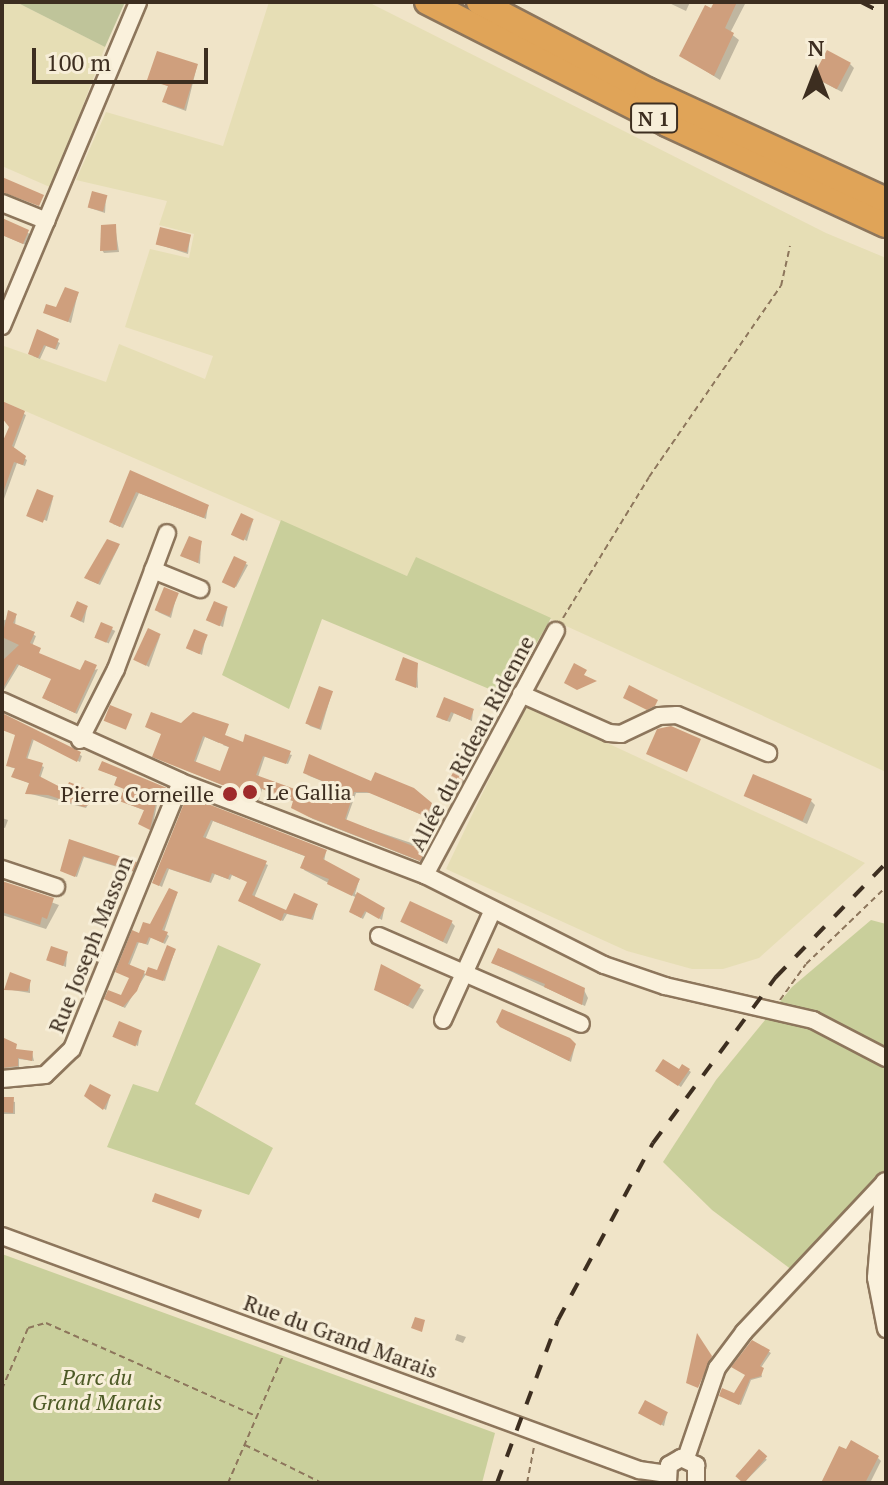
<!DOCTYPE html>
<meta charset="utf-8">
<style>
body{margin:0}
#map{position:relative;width:888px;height:1485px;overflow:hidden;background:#f0e4c8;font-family:"PT Serif",serif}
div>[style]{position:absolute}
.farmland>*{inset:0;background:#e6deb5}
.green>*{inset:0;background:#c9cf9b}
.cemetery>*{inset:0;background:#bfc49a}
.shadow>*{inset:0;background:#0003;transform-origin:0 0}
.building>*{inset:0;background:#cf9f7d;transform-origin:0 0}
.path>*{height:2px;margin-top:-1px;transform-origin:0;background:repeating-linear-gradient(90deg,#8d765c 0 6px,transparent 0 10px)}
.roads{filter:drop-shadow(2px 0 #8d765c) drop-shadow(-2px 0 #8d765c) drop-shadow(0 2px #8d765c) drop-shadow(0 -2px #8d765c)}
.minor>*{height:16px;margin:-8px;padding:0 8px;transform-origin:8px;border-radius:8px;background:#faf1dc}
.highway>*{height:24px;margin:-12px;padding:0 12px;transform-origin:12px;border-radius:12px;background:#e0a458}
.rail>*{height:4px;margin-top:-2px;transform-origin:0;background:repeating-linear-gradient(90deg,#3d2e20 0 14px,transparent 0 28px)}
.dots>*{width:22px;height:22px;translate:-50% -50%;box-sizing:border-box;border:4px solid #f7eed8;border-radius:50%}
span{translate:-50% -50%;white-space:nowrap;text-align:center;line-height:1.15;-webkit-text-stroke:6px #f7eed8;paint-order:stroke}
.shield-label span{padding:2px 6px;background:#f7eed8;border:2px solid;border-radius:6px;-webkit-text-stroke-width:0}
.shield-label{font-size:20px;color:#3d2e20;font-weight:700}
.street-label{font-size:22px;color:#3d2e20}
.poi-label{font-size:22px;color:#3d2e20}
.left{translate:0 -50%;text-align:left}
.right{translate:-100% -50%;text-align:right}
.park-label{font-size:22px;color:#4d5a26;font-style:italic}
.frame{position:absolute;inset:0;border:4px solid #3d2e20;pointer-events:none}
.north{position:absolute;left:776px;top:32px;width:80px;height:80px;-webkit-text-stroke:6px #f7eed8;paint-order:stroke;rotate:0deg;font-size:22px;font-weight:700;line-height:32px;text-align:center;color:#3d2e20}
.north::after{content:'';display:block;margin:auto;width:28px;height:36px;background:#3d2e20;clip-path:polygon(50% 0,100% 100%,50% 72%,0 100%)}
.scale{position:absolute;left:32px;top:48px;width:176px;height:36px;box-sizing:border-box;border:4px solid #3d2e20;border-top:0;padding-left:10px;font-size:24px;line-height:28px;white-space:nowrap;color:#3d2e20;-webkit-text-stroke:6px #f7eed8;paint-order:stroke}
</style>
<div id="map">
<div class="farmland">
<i style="clip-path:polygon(2px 2px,16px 2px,105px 47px,52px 188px,2px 166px)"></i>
<i style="clip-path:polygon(269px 2px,368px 2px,826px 233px,886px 258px,886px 772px,417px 558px,407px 576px,2px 401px,4px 346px,106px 382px,119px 344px,205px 379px,213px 356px,125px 327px,150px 249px,189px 258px,194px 234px,159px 225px,167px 201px,76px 180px,106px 112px,223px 146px)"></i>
<i style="clip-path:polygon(525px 705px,849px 855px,865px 863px,759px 958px,723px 969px,692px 969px,627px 951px,446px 869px)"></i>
</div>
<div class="green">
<i style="clip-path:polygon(281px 520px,407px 576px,416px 557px,551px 618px,506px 696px,322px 619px,289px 709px,222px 675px)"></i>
<i style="clip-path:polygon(871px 920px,886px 924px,886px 1174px,792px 1270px,712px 1210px,663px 1162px,716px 1080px,792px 987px)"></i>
<i style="clip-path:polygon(218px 945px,261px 964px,195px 1104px,273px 1148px,249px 1195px,107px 1147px,133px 1084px,158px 1092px)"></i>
<i style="clip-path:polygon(2px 1254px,495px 1433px,482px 1483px,2px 1483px)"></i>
</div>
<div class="cemetery">
<i style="clip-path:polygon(16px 2px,125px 2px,105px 47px)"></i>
</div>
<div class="shadow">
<i style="clip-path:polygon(667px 2px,690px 2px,686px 11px)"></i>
<i style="clip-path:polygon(716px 2px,746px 2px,730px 33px,739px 40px,720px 80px,682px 56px)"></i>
<i style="clip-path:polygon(850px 64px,854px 68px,842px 92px,819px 80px)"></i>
<i style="clip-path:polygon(197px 66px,186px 111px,167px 104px,170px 87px,150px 79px)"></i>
<i style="clip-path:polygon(106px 196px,105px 213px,90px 208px)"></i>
<i style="clip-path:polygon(2px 221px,30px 234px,26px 245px,2px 235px)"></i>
<i style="clip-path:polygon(115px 226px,119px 252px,104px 253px,102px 250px)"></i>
<i style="clip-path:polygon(190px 237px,188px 254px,157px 244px)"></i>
<i style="clip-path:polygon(78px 293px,71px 323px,45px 312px,57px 310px)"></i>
<i style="clip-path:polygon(38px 332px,60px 343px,57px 350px,46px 346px,40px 359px,33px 356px)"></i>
<i style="clip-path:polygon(2px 403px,26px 415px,13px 450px,27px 460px,25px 466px,17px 463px,4px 499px,2px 443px,11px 427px,2px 418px)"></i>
<i style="clip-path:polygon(131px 472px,208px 506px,206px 519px,139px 493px,123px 528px,113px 524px)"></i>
<i style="clip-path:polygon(53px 498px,47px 521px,30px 514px)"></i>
<i style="clip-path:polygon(253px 520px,247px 541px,234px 534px)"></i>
<i style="clip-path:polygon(201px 543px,200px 564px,182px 556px)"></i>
<i style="clip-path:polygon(119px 546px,100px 585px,89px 580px,87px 578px)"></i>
<i style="clip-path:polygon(235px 559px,248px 565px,236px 587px,226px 583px)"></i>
<i style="clip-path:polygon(177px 594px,171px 618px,158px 612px)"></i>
<i style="clip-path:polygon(87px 607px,84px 623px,76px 619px)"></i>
<i style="clip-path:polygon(227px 609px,223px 627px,208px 620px)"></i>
<i style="clip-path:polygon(16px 616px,15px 626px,36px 636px,32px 646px,40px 656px,81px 673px,98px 669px,77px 714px,47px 700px,53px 679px,19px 665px,2px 693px,2px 621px)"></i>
<i style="left:102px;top:624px;width:15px;height:14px;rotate:28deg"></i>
<i style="clip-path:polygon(160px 636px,149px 667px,138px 661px)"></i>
<i style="clip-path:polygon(206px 636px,202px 655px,191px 650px)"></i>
<i style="clip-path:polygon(417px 665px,418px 688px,397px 679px)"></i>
<i style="clip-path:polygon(332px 692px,321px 730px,310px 726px,308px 724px)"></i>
<i style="clip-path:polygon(445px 699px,473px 711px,472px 721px,454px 713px,450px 722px,441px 719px)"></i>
<i style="clip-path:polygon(2px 715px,82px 756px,80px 762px,34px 739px,27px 760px,44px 767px,40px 779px,67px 793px,94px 794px,86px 808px,27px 793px,31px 784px,16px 778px,17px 769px,10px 767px,17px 735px,2px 729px)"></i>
<i style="clip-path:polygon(182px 725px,227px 725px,219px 743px,205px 737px,195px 764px,221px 774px,231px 748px,223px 745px,230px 728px,226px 738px,292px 755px,288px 764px,265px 756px,258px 777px,333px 807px,339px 788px,307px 775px,413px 790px,433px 807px,429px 818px,371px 793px,356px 793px,346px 821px,429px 849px,422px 862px,313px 819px,296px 809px,295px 802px,262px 789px,259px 800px,157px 758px)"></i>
<i style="clip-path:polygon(472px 763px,465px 784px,457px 780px)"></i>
<i style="clip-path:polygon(100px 770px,168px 791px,166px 796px,159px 794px,152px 830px,140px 824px,146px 811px,123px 802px,126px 789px,119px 778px)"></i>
<i style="clip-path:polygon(746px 796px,811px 801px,815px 805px,807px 824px)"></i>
<i style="clip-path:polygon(188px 799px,326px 851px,324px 862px,359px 880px,355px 894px,384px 910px,382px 920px,367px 911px,363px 919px,354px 914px,357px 898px,304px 870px,307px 857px,213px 821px,205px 840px,268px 865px,254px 898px,286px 913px,317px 905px,313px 920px,287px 914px,283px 921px,243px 903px,249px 882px,232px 875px,230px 880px,215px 874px,211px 883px,169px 869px,162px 887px,156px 884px)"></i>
<i style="clip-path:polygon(2px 818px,8px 820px,5px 828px,2px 827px)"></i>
<i style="clip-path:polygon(70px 842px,136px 863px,137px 865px,134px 872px,84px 857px,77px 877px,64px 872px)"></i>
<i style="clip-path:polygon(2px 884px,59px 905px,46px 929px,2px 915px)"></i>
<i style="clip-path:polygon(177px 894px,164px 932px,169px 936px,165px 944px,151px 937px,148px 945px,139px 942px,129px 967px,146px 974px,125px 1008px,109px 1000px,122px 998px,131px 978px,118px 972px,140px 936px)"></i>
<i style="clip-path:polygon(403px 922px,451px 922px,455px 926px,447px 944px)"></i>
<i style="clip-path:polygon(175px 950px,165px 981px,147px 975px,158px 972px)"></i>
<i style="clip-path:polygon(67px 954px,66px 967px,49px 960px)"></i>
<i style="clip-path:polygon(493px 963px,584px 990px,588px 998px,585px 1006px)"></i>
<i style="clip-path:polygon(383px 966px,424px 990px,413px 1009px,376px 989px)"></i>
<i style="clip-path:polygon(30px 982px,30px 993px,6px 989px)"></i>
<i style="clip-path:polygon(503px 1012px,575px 1046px,571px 1062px,505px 1029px)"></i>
<i style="clip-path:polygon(2px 1032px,2px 1039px,17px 1051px,32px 1053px,34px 1061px,19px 1059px,19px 1068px,2px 1070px)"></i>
<i style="clip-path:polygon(140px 1033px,138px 1046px,117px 1037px)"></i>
<i style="clip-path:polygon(683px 1066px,691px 1072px,681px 1087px,660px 1073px,679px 1072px)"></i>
<i style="clip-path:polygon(110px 1096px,106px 1110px,89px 1099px)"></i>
<i style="clip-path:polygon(2px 1099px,15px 1102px,15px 1114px,2px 1114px)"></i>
<i style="clip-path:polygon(457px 1334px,466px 1337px,463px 1343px,455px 1340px)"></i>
<i style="clip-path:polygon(752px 1342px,771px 1353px,760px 1369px,762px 1377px,751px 1380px,741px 1405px,723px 1397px,735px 1395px,747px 1376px)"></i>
<i style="clip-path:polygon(667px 1413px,664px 1426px,643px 1415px)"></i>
<i style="left:759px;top:1452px;width:11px;height:32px;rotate:45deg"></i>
<i style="clip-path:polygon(878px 1458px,881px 1461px,870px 1483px,823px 1483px)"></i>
</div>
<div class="building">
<i style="clip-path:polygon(714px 2px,737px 2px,725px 28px,734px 33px,714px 76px,679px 56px,705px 5px,711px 8px)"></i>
<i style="left:827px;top:50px;width:27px;height:30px;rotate:28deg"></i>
<i style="clip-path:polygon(157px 51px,198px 64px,184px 109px,162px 102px,168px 86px,147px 80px)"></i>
<i style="clip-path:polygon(2px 177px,44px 195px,39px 206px,2px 192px)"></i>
<i style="left:92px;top:191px;width:16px;height:17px;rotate:15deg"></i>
<i style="clip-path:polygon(2px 218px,29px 230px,23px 244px,2px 235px)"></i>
<i style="clip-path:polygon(116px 224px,117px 250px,100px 251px,101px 225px)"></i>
<i style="left:160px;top:227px;width:32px;height:18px;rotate:14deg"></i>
<i style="clip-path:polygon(65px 287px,79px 292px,68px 322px,43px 313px,46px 304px,56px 307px)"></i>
<i style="clip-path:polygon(37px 329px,59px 339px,55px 349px,44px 345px,38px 358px,28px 354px)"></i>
<i style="clip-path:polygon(2px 401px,25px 411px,12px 446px,26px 456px,23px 465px,14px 462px,3px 493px,2px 443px,9px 427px,2px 418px)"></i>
<i style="clip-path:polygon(130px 470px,209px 505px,204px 518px,136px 492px,120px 527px,109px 522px)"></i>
<i style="left:37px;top:489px;width:18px;height:29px;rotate:22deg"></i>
<i style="left:241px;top:513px;width:14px;height:24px;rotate:25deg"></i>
<i style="clip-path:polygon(189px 536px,202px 541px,198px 563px,180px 556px)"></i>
<i style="clip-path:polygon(107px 539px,120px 544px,98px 584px,84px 578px)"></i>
<i style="left:234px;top:556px;width:14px;height:29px;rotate:25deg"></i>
<i style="left:164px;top:587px;width:16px;height:25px;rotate:22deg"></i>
<i style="left:77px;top:601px;width:12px;height:17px;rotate:24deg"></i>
<i style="left:214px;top:601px;width:15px;height:21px;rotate:23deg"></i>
<i style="clip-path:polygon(8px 610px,17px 614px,13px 623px,35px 632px,30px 643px,41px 648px,39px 653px,80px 670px,85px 660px,97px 665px,75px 713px,42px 698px,51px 679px,17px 664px,2px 690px,2px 661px,19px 645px,2px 637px)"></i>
<i style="left:101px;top:622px;width:13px;height:17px;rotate:23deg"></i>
<i style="left:148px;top:628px;width:14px;height:35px;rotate:25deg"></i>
<i style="left:194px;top:629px;width:15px;height:21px;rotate:23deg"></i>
<i style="clip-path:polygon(403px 657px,418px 663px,416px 688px,395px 680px)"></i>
<i style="clip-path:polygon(574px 663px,587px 670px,584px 675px,597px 681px,577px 690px,564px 683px)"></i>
<i style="clip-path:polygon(629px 685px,658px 700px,655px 706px,647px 710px,623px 698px)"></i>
<i style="left:319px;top:686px;width:15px;height:40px;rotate:20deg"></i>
<i style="clip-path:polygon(444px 697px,474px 709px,470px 720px,451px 712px,447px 721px,436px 717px)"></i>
<i style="left:110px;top:705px;width:24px;height:17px;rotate:22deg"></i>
<i style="clip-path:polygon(evenodd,151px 712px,181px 723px,193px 712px,229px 724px,225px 735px,243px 742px,245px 734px,291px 751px,286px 764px,263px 756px,256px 775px,303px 792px,302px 796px,332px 804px,337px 787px,303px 773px,309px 754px,371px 781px,375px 772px,414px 788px,432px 803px,427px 817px,367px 792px,354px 792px,345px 819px,413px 846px,416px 840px,428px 846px,420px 861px,309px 817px,291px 808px,293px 801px,260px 788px,257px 799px,152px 757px,161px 734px,145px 727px,151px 712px,203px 736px,229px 747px,220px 771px,194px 761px,203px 736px)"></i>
<i style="clip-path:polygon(2px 713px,81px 752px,77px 762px,32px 739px,26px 758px,43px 763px,39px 776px,66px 790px,69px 782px,95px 792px,90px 804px,84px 807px,48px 795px,25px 794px,29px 783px,11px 777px,15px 768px,6px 766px,15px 735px,2px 730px)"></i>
<i style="clip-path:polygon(671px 726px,701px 739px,687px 772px,646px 754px,657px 729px)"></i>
<i style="left:463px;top:756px;width:12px;height:25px;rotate:31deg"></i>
<i style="clip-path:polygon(102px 761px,167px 788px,164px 795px,158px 793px,150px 830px,138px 824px,144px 810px,119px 801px,124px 789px,114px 785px,117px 777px,98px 770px)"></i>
<i style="left:753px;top:774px;width:64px;height:24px;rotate:23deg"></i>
<i style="clip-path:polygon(187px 796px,327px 850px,323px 859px,360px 879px,352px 896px,327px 884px,329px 879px,300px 868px,305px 856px,211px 820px,203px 837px,267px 861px,252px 895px,286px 910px,294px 893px,318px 904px,311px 919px,284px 913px,281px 921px,238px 901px,247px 882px,230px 874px,228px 879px,212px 873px,209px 882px,167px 868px,159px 886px,152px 883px)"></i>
<i style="clip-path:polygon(69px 839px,137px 862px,133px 871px,83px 856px,75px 877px,60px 871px)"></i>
<i style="clip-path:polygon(2px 881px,54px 898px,47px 919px,42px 917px,40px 925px,2px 912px)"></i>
<i style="clip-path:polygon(169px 888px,178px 892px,162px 930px,168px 932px,163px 943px,149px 937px,146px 944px,137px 942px,128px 964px,145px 971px,137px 991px,123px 1007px,104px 999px,108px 990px,121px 995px,129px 978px,115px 972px,132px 930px,139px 933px,143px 922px,150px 924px)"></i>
<i style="clip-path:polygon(357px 892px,385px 908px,379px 919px,365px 911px,361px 918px,349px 912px)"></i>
<i style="left:410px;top:901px;width:47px;height:23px;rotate:25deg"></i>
<i style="clip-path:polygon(167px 945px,176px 949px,163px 981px,145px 975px,148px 967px,157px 970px)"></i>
<i style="left:51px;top:946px;width:18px;height:15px;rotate:19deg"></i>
<i style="clip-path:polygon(498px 948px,585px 988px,582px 1005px,544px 987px,545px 984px,491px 963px)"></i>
<i style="clip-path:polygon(381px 964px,421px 985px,408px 1006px,374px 990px)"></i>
<i style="clip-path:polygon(10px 972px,31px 980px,28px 991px,4px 990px)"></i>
<i style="clip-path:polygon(502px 1009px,570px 1038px,576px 1044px,569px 1061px,500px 1027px,496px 1022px)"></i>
<i style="left:119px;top:1021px;width:25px;height:17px;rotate:23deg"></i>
<i style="clip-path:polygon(2px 1037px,17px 1044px,16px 1049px,33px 1051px,32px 1061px,18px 1058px,18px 1066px,2px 1068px)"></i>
<i style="clip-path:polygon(663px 1059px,679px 1069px,682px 1064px,690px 1069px,678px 1086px,655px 1071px)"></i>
<i style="clip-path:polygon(90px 1084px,111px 1095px,103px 1110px,84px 1096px)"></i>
<i style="clip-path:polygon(2px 1097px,14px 1097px,13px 1113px,2px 1112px)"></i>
<i style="left:155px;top:1193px;width:50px;height:9px;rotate:20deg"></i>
<i style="clip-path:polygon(415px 1317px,425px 1320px,422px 1332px,411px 1328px)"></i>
<i style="clip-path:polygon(697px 1333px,712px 1356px,698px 1388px,686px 1383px)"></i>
<i style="clip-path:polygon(752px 1340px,770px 1350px,760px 1366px,764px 1368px,761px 1376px,750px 1379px,739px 1405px,719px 1396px,722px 1388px,734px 1393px,745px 1375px,731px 1367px)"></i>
<i style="left:645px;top:1400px;width:26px;height:15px;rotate:28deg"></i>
<i style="clip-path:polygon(851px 1440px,879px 1456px,865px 1483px,821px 1483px,839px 1446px,846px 1449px)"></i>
<i style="left:759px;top:1449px;width:11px;height:36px;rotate:41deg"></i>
</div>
<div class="path">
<i style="left:563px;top:618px;width:165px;rotate:-58.6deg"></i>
<i style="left:649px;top:477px;width:232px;rotate:-55.4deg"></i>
<i style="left:781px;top:286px;width:41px;rotate:-77.3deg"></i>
<i style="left:780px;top:1000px;width:44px;rotate:-54.2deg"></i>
<i style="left:806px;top:964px;width:111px;rotate:-43.9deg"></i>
<i style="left:2px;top:1389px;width:66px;rotate:-66.9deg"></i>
<i style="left:28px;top:1328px;width:19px;rotate:-16deg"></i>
<i style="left:46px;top:1323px;width:230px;rotate:23.9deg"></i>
<i style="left:245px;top:1445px;width:86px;rotate:26.3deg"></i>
<i style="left:228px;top:1483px;width:138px;rotate:-66.6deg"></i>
<i style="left:527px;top:1483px;width:37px;rotate:-79deg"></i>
</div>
<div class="roads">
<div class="minor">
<i style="left:2px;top:203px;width:48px;rotate:21.8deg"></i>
<i style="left:2px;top:326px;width:351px;rotate:-67.2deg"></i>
<i style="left:153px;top:570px;width:51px;rotate:22deg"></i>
<i style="left:521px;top:694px;width:96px;rotate:23.9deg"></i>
<i style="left:609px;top:733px;width:12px;rotate:5deg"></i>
<i style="left:621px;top:734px;width:42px;rotate:-25.3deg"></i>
<i style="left:659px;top:716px;width:18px;rotate:-3deg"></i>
<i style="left:677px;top:715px;width:99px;rotate:22.7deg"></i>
<i style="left:2px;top:701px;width:196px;rotate:24.3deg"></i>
<i style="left:181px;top:782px;width:261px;rotate:20.9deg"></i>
<i style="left:425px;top:875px;width:200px;rotate:26.7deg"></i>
<i style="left:604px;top:965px;width:65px;rotate:19deg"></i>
<i style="left:665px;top:986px;width:152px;rotate:12.9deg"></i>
<i style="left:813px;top:1020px;width:82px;rotate:27.5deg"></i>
<i style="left:80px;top:740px;width:80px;rotate:-63.1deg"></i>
<i style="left:116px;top:669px;width:145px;rotate:-69.4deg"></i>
<i style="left:2px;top:869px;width:57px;rotate:18.4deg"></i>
<i style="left:425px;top:875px;width:277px;rotate:-61.8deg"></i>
<i style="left:379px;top:936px;width:220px;rotate:23.5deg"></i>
<i style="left:443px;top:1020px;width:121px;rotate:-65.6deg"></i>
<i style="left:2px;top:1079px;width:43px;rotate:-5.3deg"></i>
<i style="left:45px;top:1075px;width:37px;rotate:-44deg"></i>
<i style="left:72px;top:1049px;width:288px;rotate:-67.8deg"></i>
<i style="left:884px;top:1182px;width:96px;rotate:94.8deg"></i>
<i style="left:876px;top:1278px;width:52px;rotate:78.9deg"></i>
<i style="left:2px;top:1236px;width:679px;rotate:20.17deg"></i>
<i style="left:639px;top:1470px;width:27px;rotate:8deg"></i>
<i style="left:686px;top:1458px;width:95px;rotate:-71deg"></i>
<i style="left:717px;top:1368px;width:45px;rotate:-53.1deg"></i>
<i style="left:744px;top:1332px;width:207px;rotate:-46.8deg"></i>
<i style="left:668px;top:1482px;width:17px;rotate:-87deg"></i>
<i style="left:669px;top:1465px;width:14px;rotate:-30deg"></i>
<i style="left:681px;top:1458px;width:17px;rotate:25deg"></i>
<i style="left:696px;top:1465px;width:18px;rotate:90deg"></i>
</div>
<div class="highway">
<i style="left:427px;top:2px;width:269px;rotate:26.9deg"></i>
<i style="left:667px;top:124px;width:241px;rotate:24.8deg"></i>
<i style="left:479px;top:2px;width:190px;rotate:27.6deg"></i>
<i style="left:647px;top:90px;width:263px;rotate:24.7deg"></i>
</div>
</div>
<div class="rail">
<i style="left:861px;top:2px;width:28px;rotate:27deg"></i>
<i style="left:497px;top:1483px;width:174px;rotate:-69.5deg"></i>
<i style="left:558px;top:1320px;width:201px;rotate:-61.8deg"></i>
<i style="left:653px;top:1143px;width:207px;rotate:-53.5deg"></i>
<i style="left:776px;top:977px;width:158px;rotate:-46deg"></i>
</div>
<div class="dots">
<i style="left:250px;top:792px;background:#9e2a2b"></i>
<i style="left:230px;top:794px;background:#9e2a2b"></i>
</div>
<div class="shield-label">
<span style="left:654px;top:118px">N 1</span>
</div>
<div class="street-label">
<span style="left:471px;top:743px;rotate:-62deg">Allée du Rideau Ridenne</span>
<span style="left:90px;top:944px;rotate:-68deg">Rue Joseph Masson</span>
<span style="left:341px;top:1336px;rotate:20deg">Rue du Grand Marais</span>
</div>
<div class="poi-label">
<span class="left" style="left:266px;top:792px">Le Gallia</span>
<span class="right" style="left:214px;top:794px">Pierre Corneille</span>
</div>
<div class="park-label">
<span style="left:97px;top:1389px">Parc du<br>Grand Marais</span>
</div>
<div class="frame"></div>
<div class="north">N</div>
<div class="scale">100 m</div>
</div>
